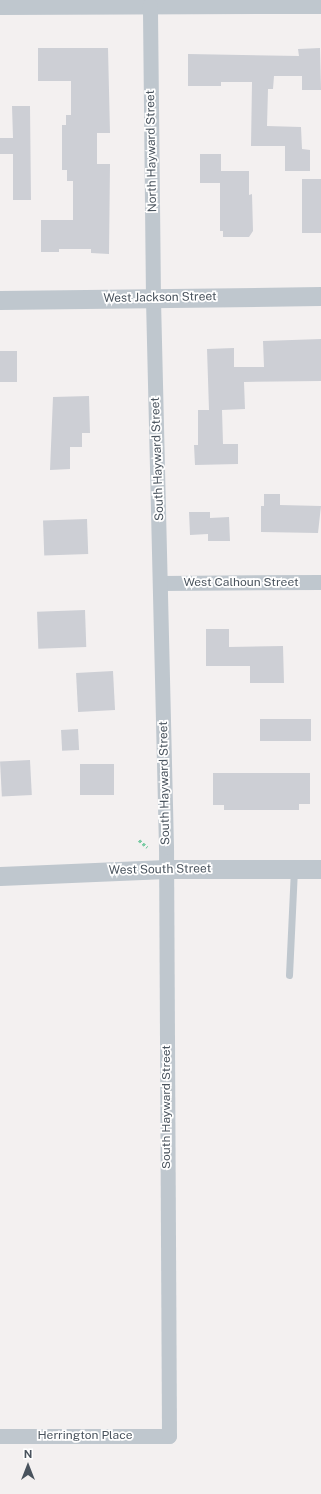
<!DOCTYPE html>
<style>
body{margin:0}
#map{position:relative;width:321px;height:1494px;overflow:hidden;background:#f3f0f0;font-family:"Public Sans",sans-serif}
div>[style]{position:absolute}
.building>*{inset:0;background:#cdcfd5;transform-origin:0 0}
.path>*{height:2.5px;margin-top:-1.25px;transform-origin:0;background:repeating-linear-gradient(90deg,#7acba4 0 3px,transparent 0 5px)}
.service>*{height:7px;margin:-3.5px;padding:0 3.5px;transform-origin:3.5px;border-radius:3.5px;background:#bfc7ce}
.minor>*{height:15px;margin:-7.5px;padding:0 7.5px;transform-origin:7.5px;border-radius:7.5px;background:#bfc7ce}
.tertiary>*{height:19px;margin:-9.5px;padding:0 9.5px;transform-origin:9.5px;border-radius:9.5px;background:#bfc7ce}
span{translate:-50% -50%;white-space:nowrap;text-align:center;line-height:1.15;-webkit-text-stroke:3.5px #fff;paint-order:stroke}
.street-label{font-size:12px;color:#49535d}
.north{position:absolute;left:8px;top:1446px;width:40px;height:40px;-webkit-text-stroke:3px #fff;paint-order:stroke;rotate:0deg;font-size:11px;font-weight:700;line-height:16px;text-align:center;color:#49535d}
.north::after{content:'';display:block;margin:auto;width:14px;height:18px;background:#49535d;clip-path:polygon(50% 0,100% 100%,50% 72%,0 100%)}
</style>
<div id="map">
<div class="building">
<i style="clip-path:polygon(38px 48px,108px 48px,110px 133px,97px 133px,97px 164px,110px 164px,109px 254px,91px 253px,91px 249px,59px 249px,59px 252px,41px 252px,41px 220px,73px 220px,73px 181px,67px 181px,67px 170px,62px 170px,62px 125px,66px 125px,66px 115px,71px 115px,71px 81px,38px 81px)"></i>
<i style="clip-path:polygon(320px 48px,321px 90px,302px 90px,302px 76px,274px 76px,273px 89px,268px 89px,267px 126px,301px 127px,302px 149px,310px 150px,310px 171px,285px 171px,285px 146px,251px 146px,252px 82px,221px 82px,221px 86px,188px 86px,188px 54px,299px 56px,298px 49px)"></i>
<i style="clip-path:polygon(12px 106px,30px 106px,31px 200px,13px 200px,13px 154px,0 154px,0 138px,13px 138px)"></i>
<i style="clip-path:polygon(200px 154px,221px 154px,221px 171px,249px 171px,249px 195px,252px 194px,253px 231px,249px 237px,223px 237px,223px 231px,220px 231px,220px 183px,200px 183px)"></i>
<i style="left:302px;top:179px;width:19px;height:54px"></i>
<i style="clip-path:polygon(321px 339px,321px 381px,244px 382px,245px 409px,222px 410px,223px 444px,238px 444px,238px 464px,195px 465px,194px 445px,198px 445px,198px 410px,209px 410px,207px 349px,234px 348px,234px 367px,264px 367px,263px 341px)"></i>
<i style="left:0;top:351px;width:17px;height:31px"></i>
<i style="clip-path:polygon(89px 396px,90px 433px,82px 433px,82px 447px,70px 447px,70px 469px,50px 470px,53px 397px)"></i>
<i style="clip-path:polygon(264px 494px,280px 494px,280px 505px,321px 506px,318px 533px,261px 532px,261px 506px,264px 506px)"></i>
<i style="clip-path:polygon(189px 512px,210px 512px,210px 518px,229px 517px,230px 541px,208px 541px,208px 534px,190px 535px)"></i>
<i style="left:87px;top:519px;width:35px;height:44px;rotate:88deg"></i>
<i style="left:85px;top:610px;width:37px;height:48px;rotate:88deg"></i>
<i style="clip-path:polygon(206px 629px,229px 629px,229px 647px,283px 646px,284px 683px,250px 683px,250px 666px,206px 666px)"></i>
<i style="left:113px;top:671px;width:39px;height:37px;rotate:87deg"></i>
<i style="left:260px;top:719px;width:51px;height:22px"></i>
<i style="left:78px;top:729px;width:21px;height:17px;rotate:87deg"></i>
<i style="left:30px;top:760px;width:35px;height:30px;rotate:87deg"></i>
<i style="left:114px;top:764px;width:31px;height:34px;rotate:90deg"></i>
<i style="clip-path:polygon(213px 773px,310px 773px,310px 804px,299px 804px,299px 810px,224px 810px,224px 805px,213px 805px)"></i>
</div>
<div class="path">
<i style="left:139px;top:840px;width:11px;rotate:41deg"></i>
</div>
<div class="service">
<i style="left:289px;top:975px;width:106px;rotate:-87.3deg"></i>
</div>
<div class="minor">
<i style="left:0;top:7px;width:321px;rotate:-0.2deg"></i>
<i style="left:161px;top:583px;width:160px;rotate:-0.4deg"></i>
<i style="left:0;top:1436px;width:169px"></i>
<i style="left:169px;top:1436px;width:589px;rotate:-90.29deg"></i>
<i style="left:166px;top:847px;width:549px;rotate:-91.36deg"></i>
<i style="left:153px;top:298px;width:293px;rotate:-90.6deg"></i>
</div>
<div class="tertiary">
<i style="left:0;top:300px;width:321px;rotate:-0.7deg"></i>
<i style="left:0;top:876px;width:166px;rotate:-2.4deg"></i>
<i style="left:166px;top:869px;width:155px"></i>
</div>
<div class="street-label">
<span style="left:152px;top:151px;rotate:-91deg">North Hayward Street</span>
<span style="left:160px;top:298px;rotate:-1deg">West Jackson Street</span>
<span style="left:158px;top:459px;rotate:-92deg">South Hayward Street</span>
<span style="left:241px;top:583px">West Calhoun Street</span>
<span style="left:165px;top:783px;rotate:-91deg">South Hayward Street</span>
<span style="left:160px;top:870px;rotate:-1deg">West South Street</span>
<span style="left:167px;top:1107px;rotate:-90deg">South Hayward Street</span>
<span style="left:85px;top:1436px">Herrington Place</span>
</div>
<div class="north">N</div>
</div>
